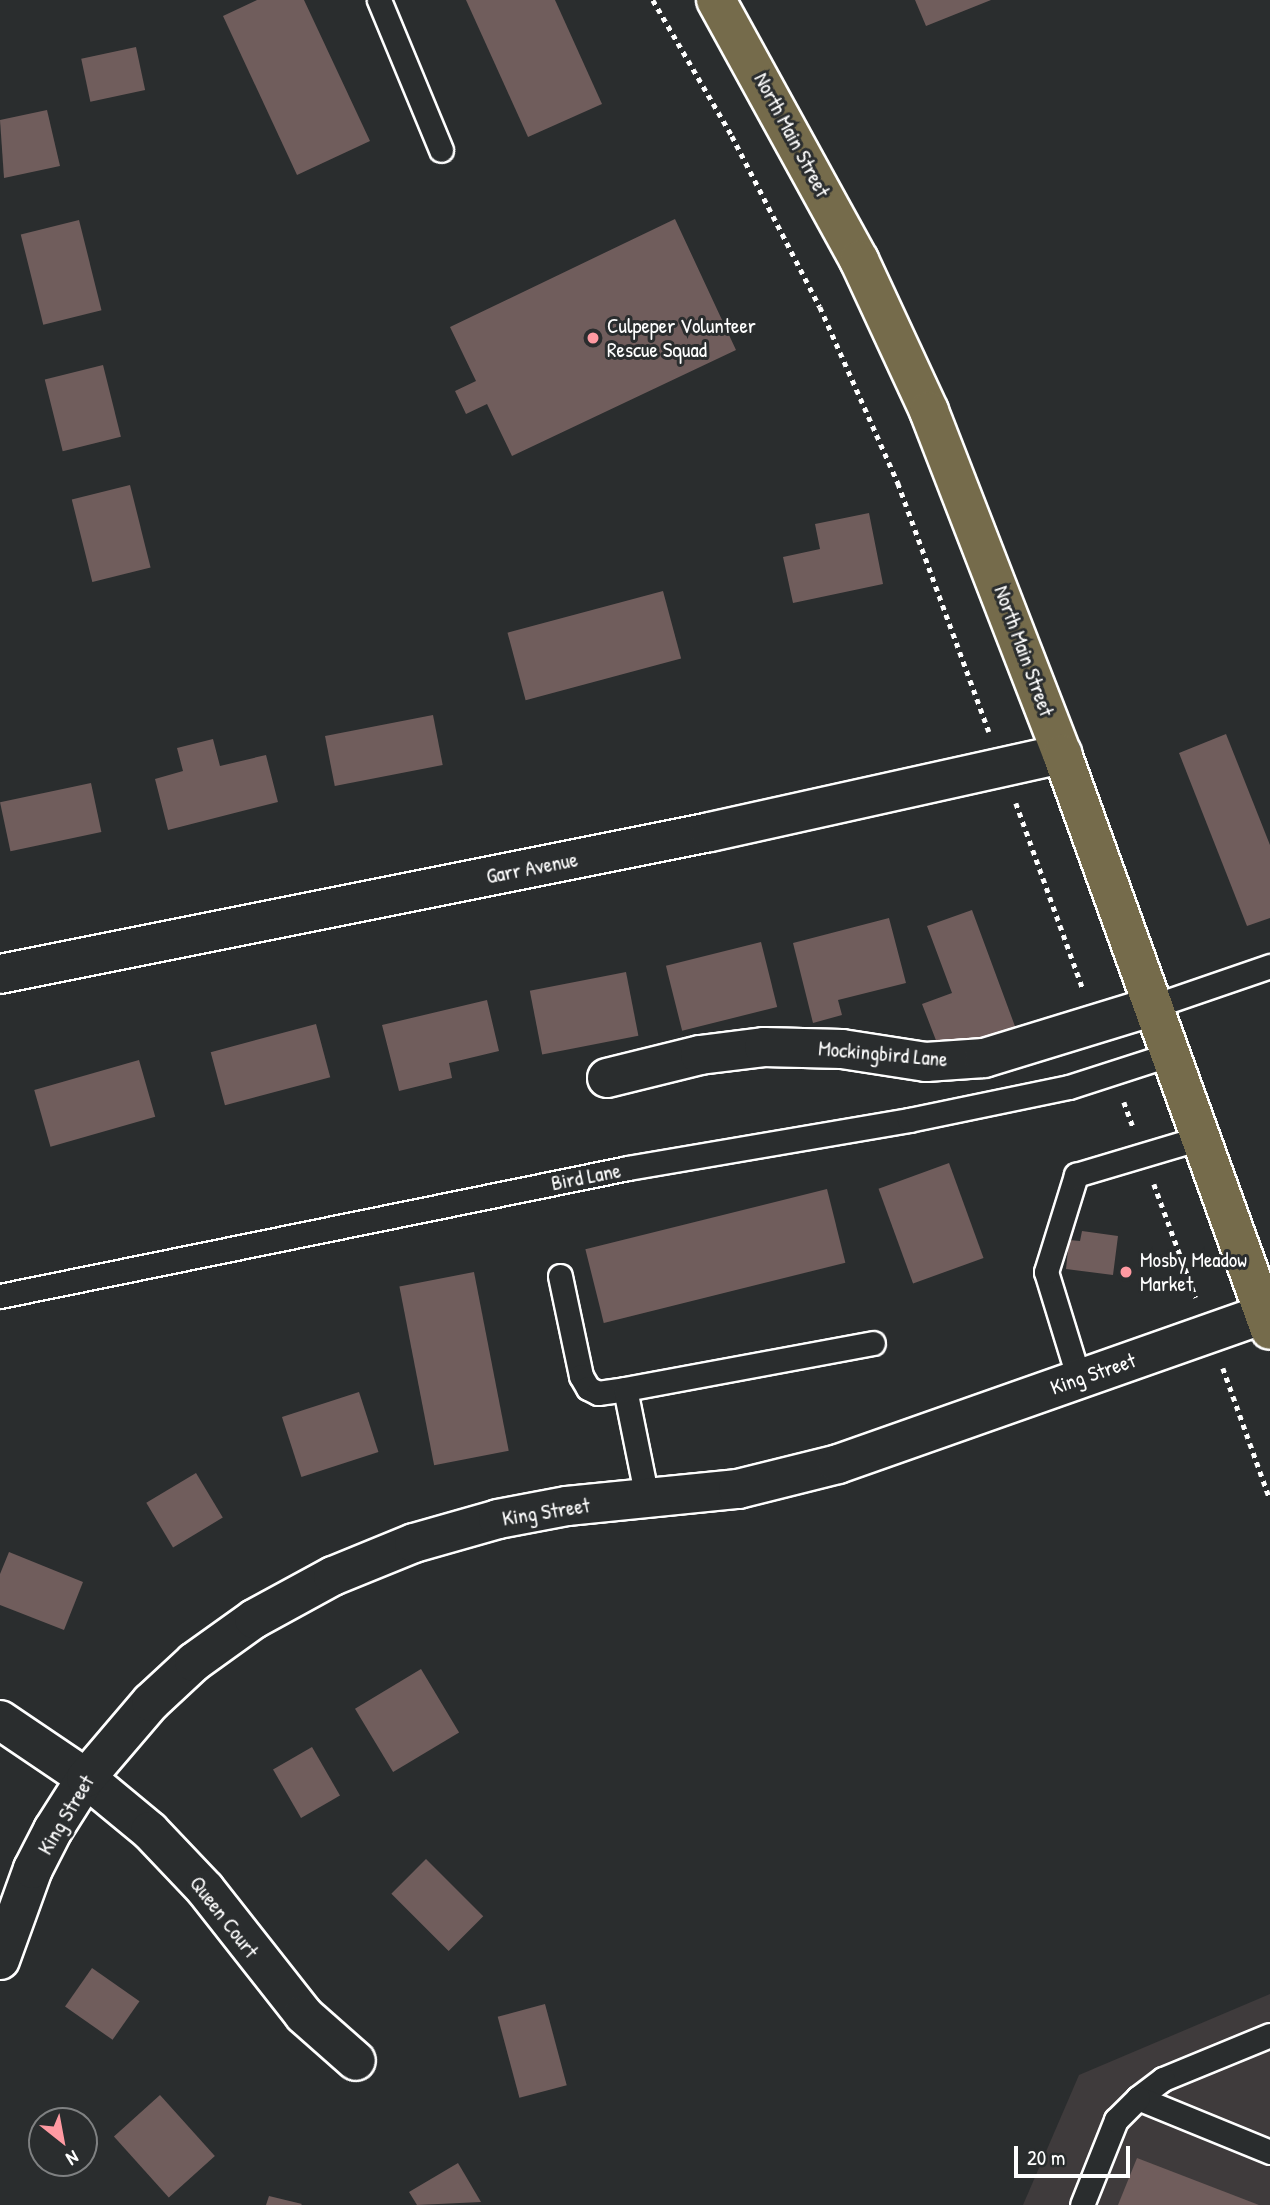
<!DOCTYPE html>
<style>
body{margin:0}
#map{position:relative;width:1270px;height:2205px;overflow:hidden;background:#2a2d2e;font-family:"Patrick Hand",sans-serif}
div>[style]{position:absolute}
.built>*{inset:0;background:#3f3b3c}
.building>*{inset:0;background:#705d5c;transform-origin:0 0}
.path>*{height:4.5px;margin-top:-2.25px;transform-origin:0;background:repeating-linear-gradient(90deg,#fff 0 5px,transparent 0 10px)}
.roads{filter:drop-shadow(2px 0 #fff) drop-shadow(-2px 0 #fff) drop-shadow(0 2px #fff) drop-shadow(0 -2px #fff)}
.service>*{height:23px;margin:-11.5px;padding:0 11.5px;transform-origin:11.5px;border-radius:11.5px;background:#2a2d2e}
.minor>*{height:38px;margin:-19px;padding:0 19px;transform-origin:19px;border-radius:19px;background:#2a2d2e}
.primary>*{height:38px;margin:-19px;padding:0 19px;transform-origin:19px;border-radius:19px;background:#756b4b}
.dots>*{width:19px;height:19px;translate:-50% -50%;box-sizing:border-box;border:4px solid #2a2d2e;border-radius:50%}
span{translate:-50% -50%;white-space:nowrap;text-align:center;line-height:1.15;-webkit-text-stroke:6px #2a2d2e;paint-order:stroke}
.street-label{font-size:21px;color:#fff}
.poi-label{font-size:21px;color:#fff}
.left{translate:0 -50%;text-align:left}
.north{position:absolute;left:28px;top:2107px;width:70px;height:70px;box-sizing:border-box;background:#2a2d2e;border:2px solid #7f8182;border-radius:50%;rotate:149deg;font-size:19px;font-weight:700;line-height:28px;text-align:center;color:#fff}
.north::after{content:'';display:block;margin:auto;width:24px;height:32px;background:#ff9aa2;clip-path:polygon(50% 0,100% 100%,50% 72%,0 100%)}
.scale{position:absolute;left:1014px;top:2146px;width:116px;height:32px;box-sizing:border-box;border:4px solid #fff;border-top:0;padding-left:9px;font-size:21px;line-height:24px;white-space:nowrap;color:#fff;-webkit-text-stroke:5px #2a2d2e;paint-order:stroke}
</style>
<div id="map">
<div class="built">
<i style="clip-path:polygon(1270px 1994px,1270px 2205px,1023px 2205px,1079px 2075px)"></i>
</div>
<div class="building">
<i style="clip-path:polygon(257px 0,304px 0,370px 141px,297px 175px,223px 16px)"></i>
<i style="clip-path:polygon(466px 0,555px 0,602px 104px,528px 137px)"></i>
<i style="clip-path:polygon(915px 0,991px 0,926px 26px)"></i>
<i style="left:136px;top:47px;width:44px;height:56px;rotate:78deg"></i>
<i style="clip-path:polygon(47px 110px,60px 166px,4px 178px,0 120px)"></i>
<i style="clip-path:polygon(675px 219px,736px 350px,512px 456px,487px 404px,466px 414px,455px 391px,476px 381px,450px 327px)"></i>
<i style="left:79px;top:220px;width:93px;height:60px;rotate:76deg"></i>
<i style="left:103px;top:365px;width:74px;height:60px;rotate:76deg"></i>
<i style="left:130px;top:485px;width:85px;height:60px;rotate:76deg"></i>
<i style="clip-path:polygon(869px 513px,883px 584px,793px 603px,783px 557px,820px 549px,815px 524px)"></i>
<i style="left:663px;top:591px;width:70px;height:161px;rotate:75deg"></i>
<i style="left:433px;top:715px;width:51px;height:110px;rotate:79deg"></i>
<i style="clip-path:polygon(1226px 734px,1270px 845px,1270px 918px,1247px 926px,1179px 753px)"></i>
<i style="clip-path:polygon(213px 739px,220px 766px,266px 755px,278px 802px,168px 830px,155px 779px,183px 771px,177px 748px)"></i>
<i style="left:91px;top:783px;width:50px;height:93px;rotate:78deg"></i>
<i style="clip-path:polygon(972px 910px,1016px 1029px,942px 1056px,922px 1004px,952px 993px,927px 926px)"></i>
<i style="clip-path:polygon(889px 918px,906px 983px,838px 1000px,842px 1015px,813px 1023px,793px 943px)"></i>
<i style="left:761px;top:942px;width:67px;height:98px;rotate:76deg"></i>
<i style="left:626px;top:972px;width:65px;height:98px;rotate:79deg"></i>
<i style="clip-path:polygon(487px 1000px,499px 1051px,449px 1063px,452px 1078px,399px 1091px,382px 1025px)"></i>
<i style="left:316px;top:1024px;width:55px;height:109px;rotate:75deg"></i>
<i style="left:139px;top:1060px;width:59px;height:109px;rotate:74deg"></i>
<i style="left:949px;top:1163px;width:101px;height:75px;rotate:70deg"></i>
<i style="left:827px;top:1189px;width:76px;height:249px;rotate:76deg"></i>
<i style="clip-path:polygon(1082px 1231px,1118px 1236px,1113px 1275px,1066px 1269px,1069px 1240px,1080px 1241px)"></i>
<i style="left:474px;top:1272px;width:182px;height:76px;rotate:79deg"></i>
<i style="left:359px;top:1392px;width:63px;height:81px;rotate:72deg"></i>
<i style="left:196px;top:1473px;width:52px;height:58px;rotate:59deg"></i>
<i style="clip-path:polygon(9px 1552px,83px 1582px,64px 1630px,0 1605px,0 1574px)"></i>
<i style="left:421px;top:1669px;width:74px;height:77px;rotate:59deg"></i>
<i style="left:312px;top:1747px;width:56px;height:45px;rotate:60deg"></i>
<i style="left:426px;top:1859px;width:81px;height:49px;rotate:45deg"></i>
<i style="left:92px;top:1968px;width:58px;height:47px;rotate:35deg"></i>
<i style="left:545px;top:2004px;width:84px;height:49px;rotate:75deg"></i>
<i style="left:160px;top:2095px;width:82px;height:62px;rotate:48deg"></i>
<i style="clip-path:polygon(1137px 2158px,1259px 2205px,1118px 2205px)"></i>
<i style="clip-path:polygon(458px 2163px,481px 2202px,417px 2205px,409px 2192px)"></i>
<i style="clip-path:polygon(269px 2196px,302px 2204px,301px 2205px,266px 2205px)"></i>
</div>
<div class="path">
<i style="left:653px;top:0;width:157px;rotate:59.8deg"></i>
<i style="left:732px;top:136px;width:192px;rotate:62.8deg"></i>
<i style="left:820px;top:307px;width:193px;rotate:66.1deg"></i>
<i style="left:898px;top:483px;width:265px;rotate:69.9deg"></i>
<i style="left:1016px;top:803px;width:198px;rotate:70.2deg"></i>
<i style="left:1124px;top:1102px;width:27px;rotate:70deg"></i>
<i style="left:1154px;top:1184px;width:121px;rotate:69.8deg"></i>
<i style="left:1223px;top:1368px;width:139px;rotate:70.3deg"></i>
</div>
<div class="roads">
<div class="service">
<i style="left:379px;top:0;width:162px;rotate:67.5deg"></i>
<i style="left:1154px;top:1006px;width:123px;rotate:-19deg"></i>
<i style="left:560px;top:1276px;width:102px;rotate:78.1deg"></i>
<i style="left:581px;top:1376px;width:14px;rotate:60deg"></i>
<i style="left:588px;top:1388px;width:11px;rotate:27deg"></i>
<i style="left:598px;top:1393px;width:27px;rotate:-8deg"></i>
<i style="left:0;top:1296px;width:641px;rotate:-11.52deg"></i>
<i style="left:628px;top:1168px;width:285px;rotate:-9.7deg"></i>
<i style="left:909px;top:1120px;width:163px;rotate:-11.7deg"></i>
<i style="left:1069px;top:1087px;width:107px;rotate:-17.9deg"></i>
<i style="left:1079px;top:1379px;width:112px;rotate:-107.1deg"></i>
<i style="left:1046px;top:1272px;width:102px;rotate:-72.8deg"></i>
<i style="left:1076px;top:1175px;width:129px;rotate:-16.6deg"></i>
<i style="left:647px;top:1498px;width:111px;rotate:-101.4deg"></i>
<i style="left:625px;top:1389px;width:252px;rotate:-10.5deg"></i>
<i style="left:1270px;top:2035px;width:116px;rotate:157.6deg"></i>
<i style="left:1163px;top:2079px;width:31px;rotate:143deg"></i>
<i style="left:1138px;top:2098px;width:143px;rotate:22.2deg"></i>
<i style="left:1082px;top:2205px;width:92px;rotate:-68.2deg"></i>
<i style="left:1116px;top:2120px;width:31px;rotate:-45deg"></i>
</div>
<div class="minor">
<i style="left:0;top:974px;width:724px;rotate:-11.31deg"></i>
<i style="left:710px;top:832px;width:361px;rotate:-12.5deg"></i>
<i style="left:607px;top:1078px;width:96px;rotate:-13.9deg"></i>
<i style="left:700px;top:1055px;width:64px;rotate:-7.1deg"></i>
<i style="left:764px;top:1047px;width:78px;rotate:1.5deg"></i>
<i style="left:842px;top:1049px;width:85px;rotate:8.8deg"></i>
<i style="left:926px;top:1062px;width:58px;rotate:-3.9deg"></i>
<i style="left:984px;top:1058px;width:178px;rotate:-17deg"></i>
<i style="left:0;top:1720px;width:104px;rotate:34deg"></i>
<i style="left:86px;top:1778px;width:83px;rotate:39.6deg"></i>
<i style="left:150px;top:1831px;width:80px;rotate:46.5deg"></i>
<i style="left:205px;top:1889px;width:160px;rotate:51.8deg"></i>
<i style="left:304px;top:2015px;width:69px;rotate:41.5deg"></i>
<i style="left:0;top:1960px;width:97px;rotate:-70.1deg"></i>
<i style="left:33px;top:1869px;width:44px;rotate:-62.9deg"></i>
<i style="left:53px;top:1830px;width:62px;rotate:-57.6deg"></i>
<i style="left:86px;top:1778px;width:100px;rotate:-49.5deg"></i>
<i style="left:151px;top:1702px;width:59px;rotate:-42.9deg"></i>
<i style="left:194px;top:1662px;width:74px;rotate:-35.6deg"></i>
<i style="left:254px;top:1619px;width:90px;rotate:-28.6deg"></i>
<i style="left:333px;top:1576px;width:87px;rotate:-22.2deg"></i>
<i style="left:414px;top:1543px;width:87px;rotate:-15.9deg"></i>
<i style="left:498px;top:1519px;width:70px;rotate:-10.7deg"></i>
<i style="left:567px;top:1506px;width:172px;rotate:-5.7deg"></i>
<i style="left:738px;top:1489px;width:103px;rotate:-14deg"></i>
<i style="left:838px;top:1464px;width:452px;rotate:-19.4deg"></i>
</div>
<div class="primary">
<i style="left:716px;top:0;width:297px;rotate:61.2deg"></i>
<i style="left:859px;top:260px;width:166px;rotate:65.1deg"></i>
<i style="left:929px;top:411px;width:368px;rotate:68.8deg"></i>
<i style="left:1062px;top:754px;width:612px;rotate:70.14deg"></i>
</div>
</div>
<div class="dots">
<i style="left:593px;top:338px;background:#ff9aa2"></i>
<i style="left:1126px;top:1272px;background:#ff9aa2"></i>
</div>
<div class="street-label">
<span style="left:792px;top:135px;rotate:62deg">North Main Street</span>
<span style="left:1024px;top:651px;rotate:70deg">North Main Street</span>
<span style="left:532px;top:868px;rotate:-11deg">Garr Avenue</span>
<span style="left:883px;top:1054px;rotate:5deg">Mockingbird Lane</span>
<span style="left:586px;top:1177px;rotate:-11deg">Bird Lane</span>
<span style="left:1093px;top:1374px;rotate:-19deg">King Street</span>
<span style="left:546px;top:1512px;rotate:-9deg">King Street</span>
<span style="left:66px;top:1815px;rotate:-59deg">King Street</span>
<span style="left:224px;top:1917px;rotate:52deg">Queen Court</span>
</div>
<div class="poi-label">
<span class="left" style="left:607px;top:338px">Culpeper Volunteer<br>Rescue Squad</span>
<span class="left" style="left:1140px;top:1272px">Mosby Meadow<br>Market</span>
</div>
<div class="north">N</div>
<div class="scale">20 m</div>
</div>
